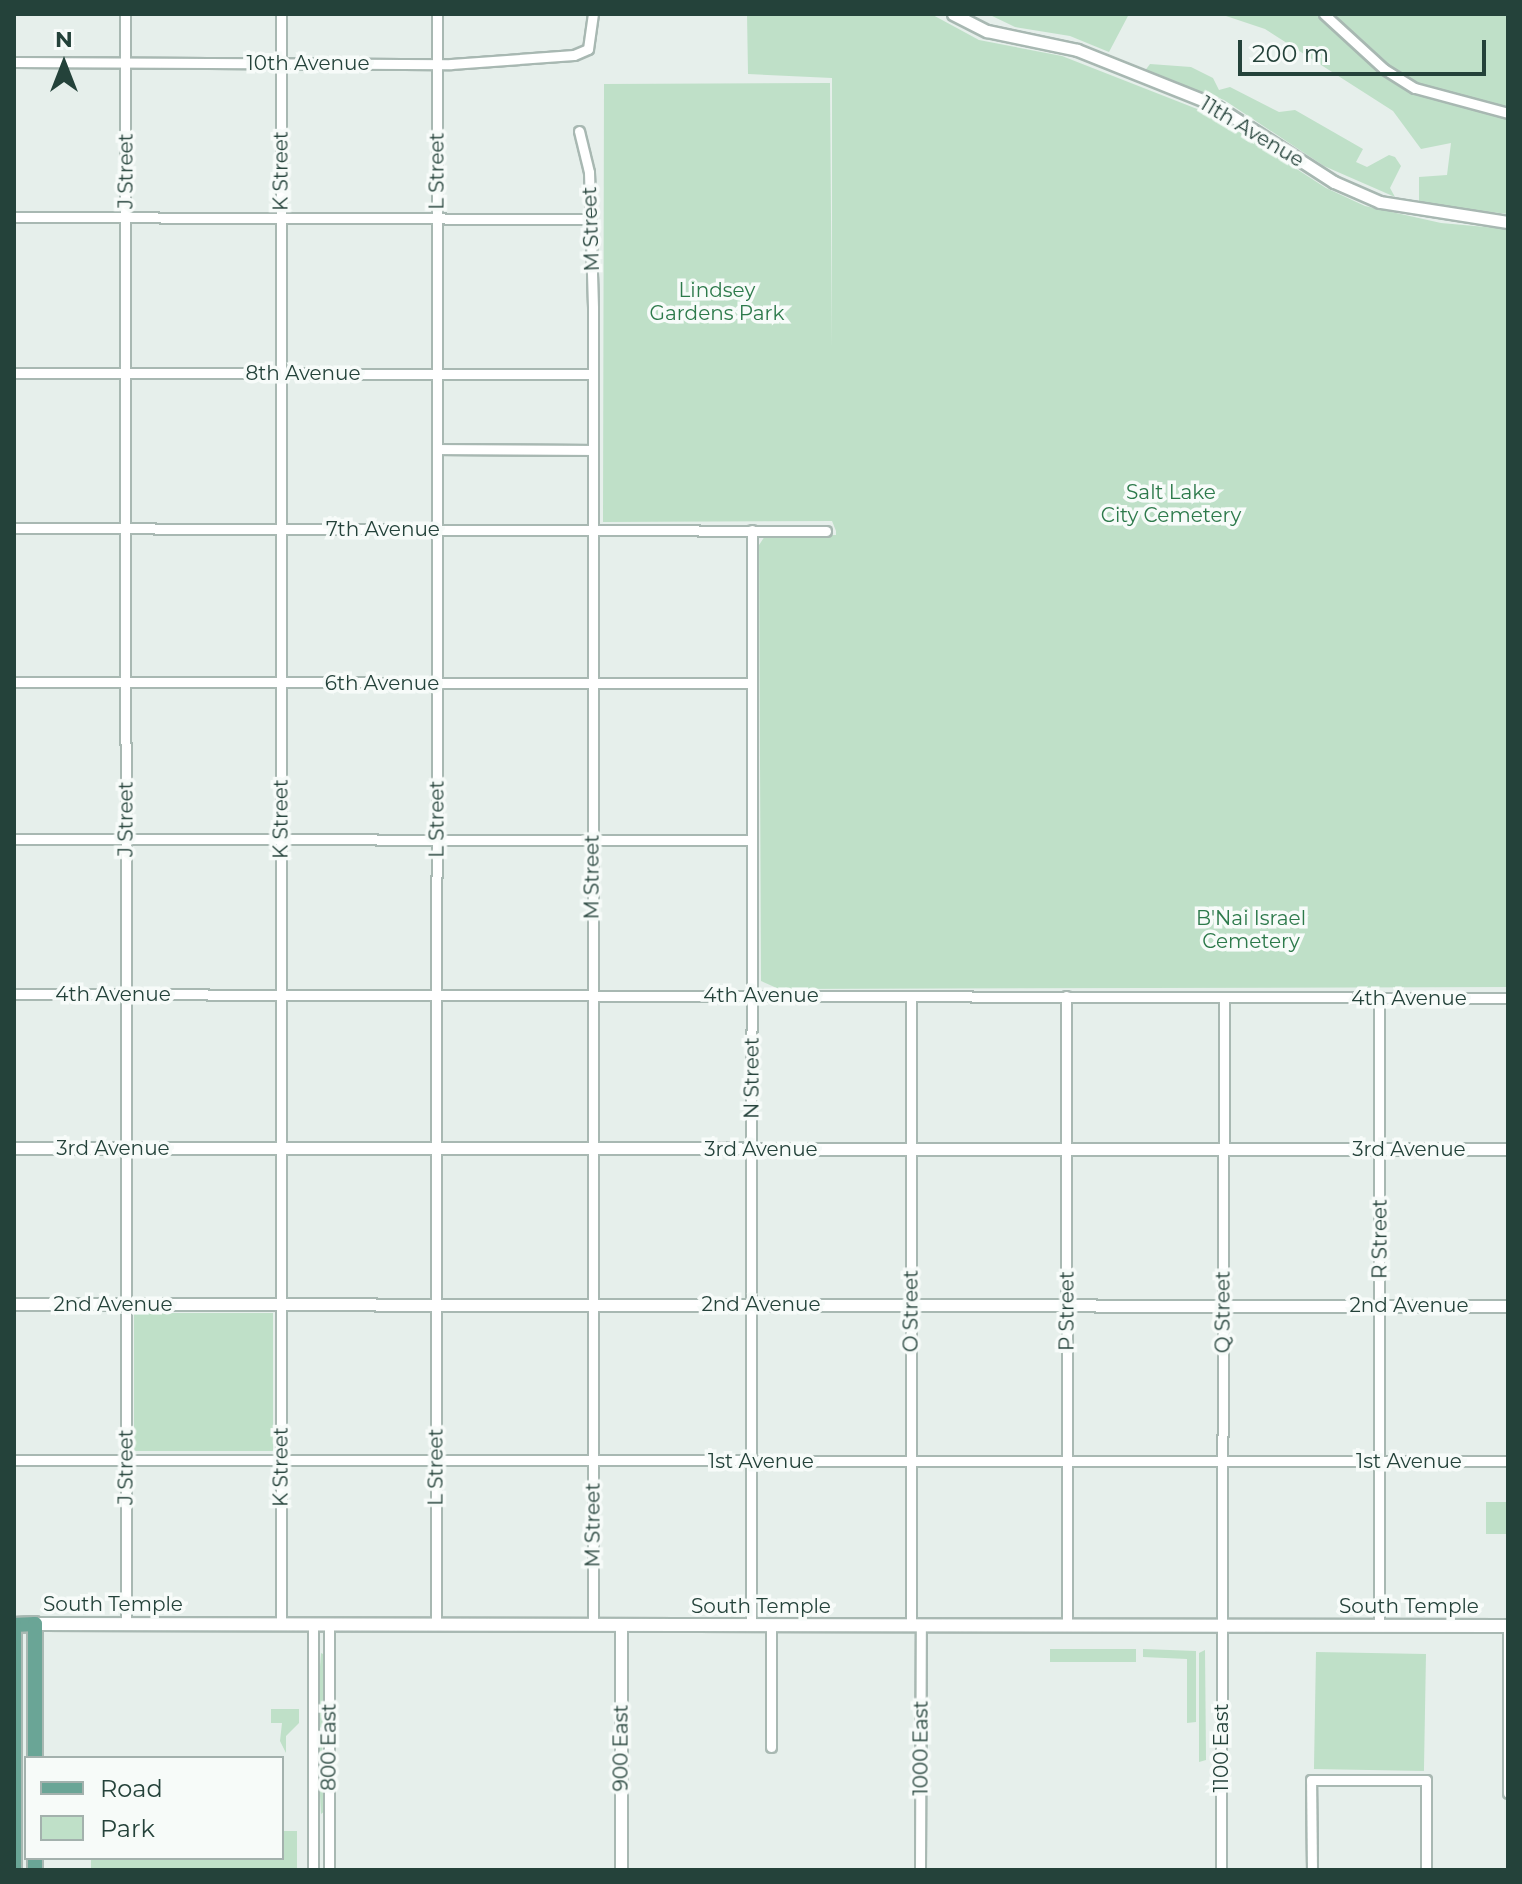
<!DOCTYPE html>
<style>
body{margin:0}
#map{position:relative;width:1522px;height:1884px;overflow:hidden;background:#e6efeb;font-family:Montserrat,sans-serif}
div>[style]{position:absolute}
.green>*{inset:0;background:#bfe0c8;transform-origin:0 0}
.roads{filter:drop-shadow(2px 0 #a8b8b2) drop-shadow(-2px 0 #a8b8b2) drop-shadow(0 2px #a8b8b2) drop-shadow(0 -2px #a8b8b2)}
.minor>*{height:9px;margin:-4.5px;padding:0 4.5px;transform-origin:4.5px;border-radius:4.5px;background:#fff}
.tertiary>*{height:11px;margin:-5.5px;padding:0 5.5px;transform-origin:5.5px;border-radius:5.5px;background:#fff}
.secondary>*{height:12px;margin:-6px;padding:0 6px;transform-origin:6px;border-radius:6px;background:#fff}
.primary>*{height:14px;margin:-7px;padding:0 7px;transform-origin:7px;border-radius:7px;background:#6aa596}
span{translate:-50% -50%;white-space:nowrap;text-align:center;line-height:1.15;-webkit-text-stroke:7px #f7fbf9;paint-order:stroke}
.street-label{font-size:20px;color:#24423a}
.park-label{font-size:20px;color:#2d7a4b}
.frame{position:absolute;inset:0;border:16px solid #24423a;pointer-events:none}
.legend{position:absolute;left:24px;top:1756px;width:260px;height:104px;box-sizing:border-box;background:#f7fbf9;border:2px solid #a3b1ad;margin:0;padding:10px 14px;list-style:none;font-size:24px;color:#24423a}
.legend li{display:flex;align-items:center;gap:16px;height:40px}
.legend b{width:40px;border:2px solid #a3b1ad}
.north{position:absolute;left:24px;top:24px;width:80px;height:80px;-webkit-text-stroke:6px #f7fbf9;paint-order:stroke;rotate:0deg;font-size:22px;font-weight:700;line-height:32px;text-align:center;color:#24423a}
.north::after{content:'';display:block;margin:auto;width:28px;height:36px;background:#24423a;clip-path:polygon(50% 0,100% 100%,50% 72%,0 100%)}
.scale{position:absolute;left:1238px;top:40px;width:248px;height:36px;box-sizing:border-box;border:4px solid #24423a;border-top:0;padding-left:10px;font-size:24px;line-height:28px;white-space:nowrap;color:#24423a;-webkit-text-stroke:6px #f7fbf9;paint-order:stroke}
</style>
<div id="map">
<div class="green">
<i style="clip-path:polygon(747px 14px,931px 14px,979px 40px,1062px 56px,1215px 116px,1326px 188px,1365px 206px,1441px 223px,1508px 229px,1508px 987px,779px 989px,761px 981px,759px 545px,765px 536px,836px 535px,836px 531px,832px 521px,603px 522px,604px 84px,830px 83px,832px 348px,832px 78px,748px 74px)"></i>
<i style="clip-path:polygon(988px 14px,1129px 14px,1109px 52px,1070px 36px,1015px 27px)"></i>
<i style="clip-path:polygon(1220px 14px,1508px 14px,1508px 214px,1419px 204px,1419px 177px,1447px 175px,1451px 143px,1421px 149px,1393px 111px,1265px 29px)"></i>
<i style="clip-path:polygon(1150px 64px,1191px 67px,1213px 78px,1219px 90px,1230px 87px,1279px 112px,1295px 110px,1363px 149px,1356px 162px,1367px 167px,1389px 155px,1395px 157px,1401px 166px,1390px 188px,1395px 197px,1324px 166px,1224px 100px,1144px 72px)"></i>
<i style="left:273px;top:1313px;width:138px;height:139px;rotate:90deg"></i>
<i style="left:1486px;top:1502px;width:22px;height:32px"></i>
<i style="left:1050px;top:1649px;width:86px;height:13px"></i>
<i style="clip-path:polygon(1143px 1649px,1196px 1651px,1196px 1722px,1187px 1723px,1187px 1659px,1143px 1657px)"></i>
<i style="clip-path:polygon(1205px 1650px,1206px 1760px,1199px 1762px,1199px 1653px)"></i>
<i style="left:1316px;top:1652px;width:110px;height:117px;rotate:1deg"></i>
<i style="clip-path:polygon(321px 1653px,325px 1655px,326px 1724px,321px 1728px,316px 1723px)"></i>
<i style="clip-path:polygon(271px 1709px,299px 1709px,299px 1723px,286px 1736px,286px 1753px,280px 1741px,282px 1723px,271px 1723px)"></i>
<i style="clip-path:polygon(322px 1738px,325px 1811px,321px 1814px,317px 1740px)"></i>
<i style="clip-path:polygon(282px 1831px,297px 1831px,297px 1870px,91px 1870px,91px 1858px,282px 1858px)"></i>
</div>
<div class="roads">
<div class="minor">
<i style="left:125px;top:14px;width:1610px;rotate:89.96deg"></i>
<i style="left:1324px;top:14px;width:81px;rotate:42.5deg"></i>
<i style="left:1384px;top:69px;width:36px;rotate:32deg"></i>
<i style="left:1415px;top:88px;width:96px;rotate:15deg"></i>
<i style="left:14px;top:62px;width:437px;rotate:0.3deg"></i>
<i style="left:451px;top:64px;width:123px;rotate:-4.2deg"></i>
<i style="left:574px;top:55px;width:15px;rotate:-23deg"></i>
<i style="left:588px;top:49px;width:35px;rotate:-82deg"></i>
<i style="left:579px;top:131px;width:42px;rotate:76.3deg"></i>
<i style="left:589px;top:172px;width:136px;rotate:88.3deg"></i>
<i style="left:593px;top:308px;width:1317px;rotate:90deg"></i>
<i style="left:14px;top:217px;width:577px;rotate:0.2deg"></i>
<i style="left:14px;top:373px;width:579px;rotate:0.1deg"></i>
<i style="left:437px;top:449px;width:156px;rotate:0.4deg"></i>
<i style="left:14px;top:528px;width:812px;rotate:0.21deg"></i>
<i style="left:14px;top:682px;width:737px;rotate:0.08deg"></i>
<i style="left:14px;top:839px;width:737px;rotate:0.08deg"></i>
<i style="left:14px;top:994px;width:1494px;rotate:0.15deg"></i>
<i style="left:1066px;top:996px;width:630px;rotate:89.91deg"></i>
<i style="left:1379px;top:997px;width:629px;rotate:90deg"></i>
<i style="left:14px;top:1460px;width:1494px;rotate:0.04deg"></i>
<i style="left:281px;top:1625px;width:1611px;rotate:-90deg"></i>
<i style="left:313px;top:1625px;width:245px;rotate:90deg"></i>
<i style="left:329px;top:1625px;width:245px;rotate:90deg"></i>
<i style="left:436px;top:1625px;width:1611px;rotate:-89.96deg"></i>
<i style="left:751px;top:1626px;width:1096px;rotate:-89.95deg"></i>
<i style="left:771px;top:1626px;width:121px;rotate:90deg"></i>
<i style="left:911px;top:1626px;width:630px;rotate:-90deg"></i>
<i style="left:1508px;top:1626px;width:167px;rotate:90deg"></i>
<i style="left:920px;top:1870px;width:244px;rotate:-89.8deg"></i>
<i style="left:1221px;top:1870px;width:873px;rotate:-89.8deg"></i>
<i style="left:1312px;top:1870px;width:90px;rotate:-90.6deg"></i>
<i style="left:1311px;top:1780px;width:115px"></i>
<i style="left:1426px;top:1780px;width:90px;rotate:90deg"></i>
</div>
<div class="tertiary">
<i style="left:953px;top:14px;width:38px;rotate:27deg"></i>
<i style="left:987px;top:31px;width:92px;rotate:11.9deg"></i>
<i style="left:1077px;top:50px;width:146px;rotate:21.7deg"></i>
<i style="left:1213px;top:104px;width:144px;rotate:32.8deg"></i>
<i style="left:1334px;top:182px;width:50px;rotate:23.5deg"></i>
<i style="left:1380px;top:202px;width:130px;rotate:8.9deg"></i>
<i style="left:14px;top:1148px;width:1494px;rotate:0.04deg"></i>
<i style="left:14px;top:1304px;width:1494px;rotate:0.08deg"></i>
<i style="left:621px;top:1870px;width:245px;rotate:-90deg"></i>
</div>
<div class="secondary">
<i style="left:35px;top:1624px;width:1473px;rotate:0.08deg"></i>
</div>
<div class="primary">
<i style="left:14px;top:1625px;width:21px;rotate:-3deg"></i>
<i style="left:35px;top:1624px;width:134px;rotate:90deg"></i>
<i style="left:35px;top:1858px;width:12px;rotate:90deg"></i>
<i style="left:14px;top:1870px;width:245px;rotate:-90deg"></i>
</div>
</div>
<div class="street-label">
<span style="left:308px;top:63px">10th Avenue</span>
<span style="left:1252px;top:132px;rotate:31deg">11th Avenue</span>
<span style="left:126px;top:171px;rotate:-90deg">J Street</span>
<span style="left:281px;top:171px;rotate:-90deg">K Street</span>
<span style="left:437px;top:171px;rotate:-90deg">L Street</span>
<span style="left:591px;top:229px;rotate:-92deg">M Street</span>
<span style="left:303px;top:373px">8th Avenue</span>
<span style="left:383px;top:529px">7th Avenue</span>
<span style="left:382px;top:683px">6th Avenue</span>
<span style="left:126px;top:819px;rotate:-90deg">J Street</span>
<span style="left:281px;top:819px;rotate:-90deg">K Street</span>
<span style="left:437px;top:819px;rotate:-90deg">L Street</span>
<span style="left:592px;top:877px;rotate:-90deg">M Street</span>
<span style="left:113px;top:994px">4th Avenue</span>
<span style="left:761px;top:995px">4th Avenue</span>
<span style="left:1409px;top:998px">4th Avenue</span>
<span style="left:752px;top:1078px;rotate:-90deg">N Street</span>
<span style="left:113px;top:1148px">3rd Avenue</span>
<span style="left:761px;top:1149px">3rd Avenue</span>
<span style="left:1409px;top:1149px">3rd Avenue</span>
<span style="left:1380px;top:1239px;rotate:-90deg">R Street</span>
<span style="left:113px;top:1304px">2nd Avenue</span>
<span style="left:761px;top:1304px">2nd Avenue</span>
<span style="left:1409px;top:1305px">2nd Avenue</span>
<span style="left:911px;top:1311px;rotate:-90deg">O Street</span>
<span style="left:1067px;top:1311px;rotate:-90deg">P Street</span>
<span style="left:1223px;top:1312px;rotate:-90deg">Q Street</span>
<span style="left:761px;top:1461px">1st Avenue</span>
<span style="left:1409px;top:1461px">1st Avenue</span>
<span style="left:126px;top:1467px;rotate:-90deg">J Street</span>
<span style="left:281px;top:1467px;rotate:-90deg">K Street</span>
<span style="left:436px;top:1467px;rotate:-90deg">L Street</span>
<span style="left:593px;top:1525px;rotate:-90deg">M Street</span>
<span style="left:113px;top:1604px">South Temple</span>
<span style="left:761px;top:1606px">South Temple</span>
<span style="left:1409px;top:1606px">South Temple</span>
<span style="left:329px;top:1747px;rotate:-90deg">800 East</span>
<span style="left:621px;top:1748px;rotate:-90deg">900 East</span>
<span style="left:921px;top:1748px;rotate:-90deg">1000 East</span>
<span style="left:1221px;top:1748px;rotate:-90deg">1100 East</span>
</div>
<div class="park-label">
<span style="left:717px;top:302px">Lindsey<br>Gardens Park</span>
<span style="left:1171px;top:504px">Salt Lake<br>City Cemetery</span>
<span style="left:1251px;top:930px">B'Nai Israel<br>Cemetery</span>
</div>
<div class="frame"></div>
<ul class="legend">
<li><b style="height:10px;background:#6aa596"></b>Road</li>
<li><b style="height:22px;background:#bfe0c8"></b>Park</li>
</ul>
<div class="north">N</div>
<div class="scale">200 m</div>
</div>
